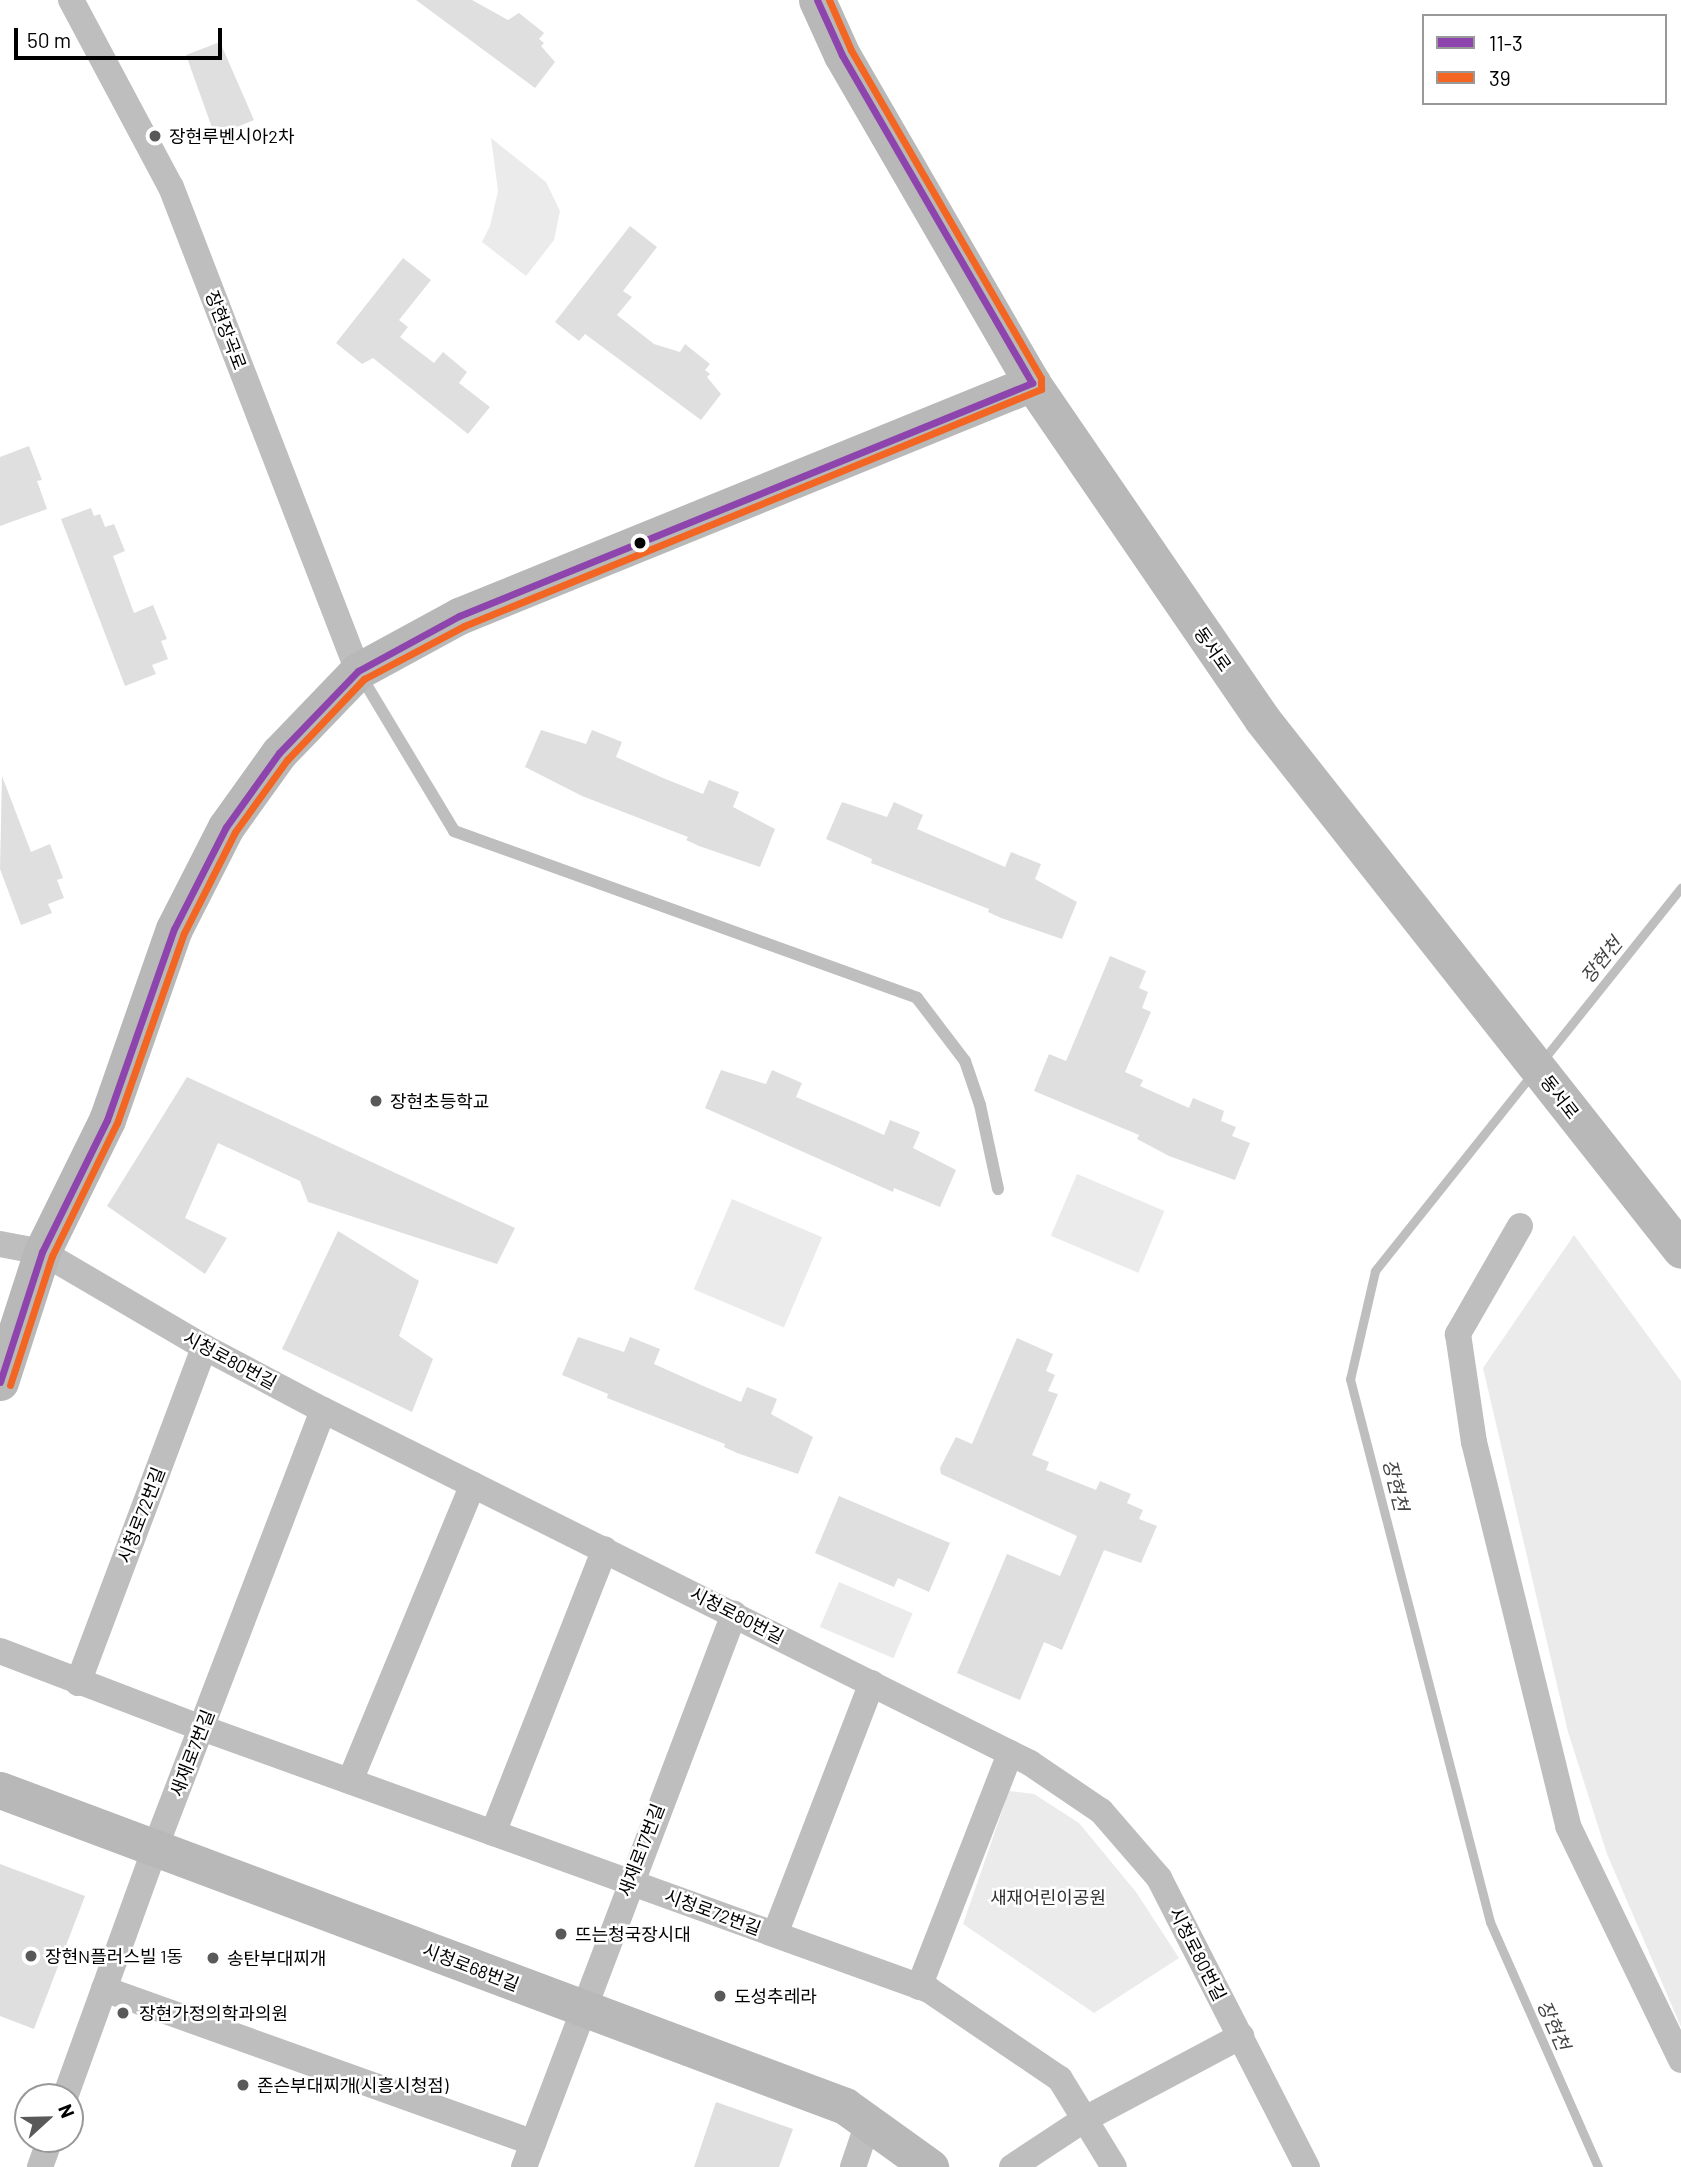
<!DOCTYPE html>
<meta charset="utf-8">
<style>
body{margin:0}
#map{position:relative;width:1681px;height:2167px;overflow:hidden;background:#fff;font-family:Barlow,"Noto Sans KR",sans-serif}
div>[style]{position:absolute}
.green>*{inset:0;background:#ebebeb;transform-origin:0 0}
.stream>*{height:9px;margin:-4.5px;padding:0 4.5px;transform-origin:4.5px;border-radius:4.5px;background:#bebebe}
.building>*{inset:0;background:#dfdfdf}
.lane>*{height:12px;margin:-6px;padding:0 6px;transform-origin:6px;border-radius:6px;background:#bebebe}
.street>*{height:26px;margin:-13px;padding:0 13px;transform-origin:13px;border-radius:13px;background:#bebebe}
.secondary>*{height:37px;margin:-18.5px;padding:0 18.5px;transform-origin:18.5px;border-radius:18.5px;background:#b8b8b8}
.bus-1>*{height:7px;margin:-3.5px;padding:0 3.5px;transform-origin:3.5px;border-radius:3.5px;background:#8e44ad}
.bus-2>*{height:7px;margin:-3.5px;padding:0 3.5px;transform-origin:3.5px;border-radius:3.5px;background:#f26522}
.dots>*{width:19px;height:19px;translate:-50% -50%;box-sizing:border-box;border:4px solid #fff;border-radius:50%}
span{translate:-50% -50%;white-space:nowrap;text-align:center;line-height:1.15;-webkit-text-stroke:5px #fff;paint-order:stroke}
.poi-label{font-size:18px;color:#000}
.left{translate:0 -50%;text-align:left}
.street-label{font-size:18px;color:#000}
.park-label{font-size:18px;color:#323232}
.water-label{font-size:19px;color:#434343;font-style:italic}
.legend{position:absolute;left:1422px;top:14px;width:245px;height:91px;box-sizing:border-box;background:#fff;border:2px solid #999;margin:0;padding:9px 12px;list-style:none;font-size:21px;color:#000}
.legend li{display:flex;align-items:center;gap:14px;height:35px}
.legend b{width:35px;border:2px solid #999}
.north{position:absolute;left:14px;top:2083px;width:70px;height:70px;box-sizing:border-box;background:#fff;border:2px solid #999;border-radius:50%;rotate:68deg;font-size:19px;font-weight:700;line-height:28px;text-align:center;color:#000}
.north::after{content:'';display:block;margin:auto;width:24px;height:32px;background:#595959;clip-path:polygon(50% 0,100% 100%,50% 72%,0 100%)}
.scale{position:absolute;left:14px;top:28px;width:208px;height:32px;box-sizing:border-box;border:4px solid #000;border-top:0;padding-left:9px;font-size:21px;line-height:24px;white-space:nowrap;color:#000;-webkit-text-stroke:5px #fff;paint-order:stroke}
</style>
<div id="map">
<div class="green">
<i style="clip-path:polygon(491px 138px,546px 182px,560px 211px,554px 240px,526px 276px,482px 242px,490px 226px,498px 191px)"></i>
<i style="left:1077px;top:1174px;width:95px;height:67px;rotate:23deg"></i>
<i style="left:732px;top:1199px;width:98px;height:98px;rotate:23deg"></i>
<i style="clip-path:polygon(1574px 1235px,1681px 1381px,1681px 2027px,1607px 1854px,1568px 1732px,1483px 1368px)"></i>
<i style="left:839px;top:1582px;width:80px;height:49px;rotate:23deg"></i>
<i style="clip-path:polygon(1009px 1791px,1034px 1794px,1079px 1823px,1136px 1892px,1179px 1958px,1094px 2013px,963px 1924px)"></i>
</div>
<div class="stream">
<i style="left:1543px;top:1060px;width:221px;rotate:-51.3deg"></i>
<i style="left:1532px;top:1074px;width:252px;rotate:128.6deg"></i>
<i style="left:1375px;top:1271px;width:111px;rotate:103deg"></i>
<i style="left:1350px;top:1379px;width:561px;rotate:75.54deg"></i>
<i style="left:1490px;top:1922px;width:268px;rotate:66.2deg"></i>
</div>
<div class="building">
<i style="clip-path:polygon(416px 0,472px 0,508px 20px,519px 13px,544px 33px,539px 39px,544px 43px,541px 46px,555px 62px,535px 88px)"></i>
<i style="clip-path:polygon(220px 42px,254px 120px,215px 136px,186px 55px)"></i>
<i style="clip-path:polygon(630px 226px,657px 247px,623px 291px,632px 297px,617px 315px,654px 344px,680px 352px,685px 344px,710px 364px,705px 370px,710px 374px,707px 377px,721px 394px,701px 420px,585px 334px,579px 341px,555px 322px)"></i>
<i style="clip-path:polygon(403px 258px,431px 280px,399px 320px,408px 327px,400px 337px,434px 363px,443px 352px,467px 372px,459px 383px,490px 407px,468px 434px,373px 358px,362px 364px,336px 343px)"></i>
<i style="clip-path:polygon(29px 446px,42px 480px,37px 481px,47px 509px,0 526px,0 457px)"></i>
<i style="clip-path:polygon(91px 508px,94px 516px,100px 514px,105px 527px,114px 524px,125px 551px,113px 556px,134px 613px,153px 605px,167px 639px,161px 641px,168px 659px,152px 665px,156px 674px,125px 686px,61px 519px)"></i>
<i style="clip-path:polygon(541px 730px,586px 744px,592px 730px,622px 742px,616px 757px,663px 778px,703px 794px,709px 780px,739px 792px,733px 807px,775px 829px,760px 867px,699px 846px,686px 840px,688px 837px,582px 796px,525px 767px)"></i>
<i style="clip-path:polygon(2px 776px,31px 852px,50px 844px,63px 878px,57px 880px,64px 898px,48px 904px,52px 913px,21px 925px,0 869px)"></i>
<i style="clip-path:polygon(842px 802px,887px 817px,894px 802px,923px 815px,917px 829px,966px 850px,1005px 867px,1011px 852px,1041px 864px,1035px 879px,1077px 902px,1062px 939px,1001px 918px,988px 912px,989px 909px,871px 863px,872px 859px,826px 839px)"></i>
<i style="clip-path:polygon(1110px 956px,1146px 971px,1139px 988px,1148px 992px,1142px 1008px,1151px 1012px,1125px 1072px,1143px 1080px,1140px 1086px,1189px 1108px,1193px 1098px,1224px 1111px,1221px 1121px,1236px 1127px,1232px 1136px,1250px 1143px,1235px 1180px,1169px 1156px,1137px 1139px,1139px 1135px,1034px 1091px,1049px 1054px,1066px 1061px)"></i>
<i style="clip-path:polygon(721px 1070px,766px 1084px,772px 1070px,802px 1083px,796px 1097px,855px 1122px,884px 1135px,890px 1120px,920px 1132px,913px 1148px,956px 1170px,940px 1207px,894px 1188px,893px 1192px,705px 1108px)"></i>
<i style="clip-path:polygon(187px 1077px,515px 1228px,497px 1264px,308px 1202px,300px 1181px,218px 1143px,185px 1218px,227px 1238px,205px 1274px,107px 1206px)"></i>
<i style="clip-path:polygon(338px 1231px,419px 1281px,399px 1336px,433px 1359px,412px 1412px,282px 1349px)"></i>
<i style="clip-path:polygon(578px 1337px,624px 1352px,630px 1337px,660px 1349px,654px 1364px,701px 1385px,741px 1402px,747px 1387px,777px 1399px,771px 1414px,813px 1437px,798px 1474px,737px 1453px,724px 1447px,725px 1444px,607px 1398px,608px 1394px,562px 1375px)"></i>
<i style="clip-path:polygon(1017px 1338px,1053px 1354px,1046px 1371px,1055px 1375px,1048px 1391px,1058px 1394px,1032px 1455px,1049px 1462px,1046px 1470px,1096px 1490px,1100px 1481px,1131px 1494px,1127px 1503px,1143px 1510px,1139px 1519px,1157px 1526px,1141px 1563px,1104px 1550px,1062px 1650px,1044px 1642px,1020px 1700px,957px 1673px,1007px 1554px,1060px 1576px,1077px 1536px,941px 1474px,940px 1468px,956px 1437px,972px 1444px)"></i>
<i style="clip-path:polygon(839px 1496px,950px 1543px,929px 1592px,898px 1578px,894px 1587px,815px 1553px)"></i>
<i style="clip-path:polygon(0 1864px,85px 1896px,34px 2029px,0 2016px)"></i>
<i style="clip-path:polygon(716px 2102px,793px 2129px,779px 2167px,694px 2167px)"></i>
</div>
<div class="lane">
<i style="left:361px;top:676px;width:181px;rotate:59deg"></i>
<i style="left:454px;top:831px;width:492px;rotate:19.8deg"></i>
<i style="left:917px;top:998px;width:79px;rotate:52.7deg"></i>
<i style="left:965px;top:1061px;width:46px;rotate:71.2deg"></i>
<i style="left:980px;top:1105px;width:86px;rotate:77.9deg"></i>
</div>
<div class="street">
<i style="left:71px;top:0;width:212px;rotate:61.9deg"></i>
<i style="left:171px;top:187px;width:519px;rotate:68.88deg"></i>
<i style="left:1520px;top:1226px;width:125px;rotate:119.9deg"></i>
<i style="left:1458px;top:1334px;width:109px;rotate:81.6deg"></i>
<i style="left:1474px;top:1442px;width:395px;rotate:76.2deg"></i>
<i style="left:1568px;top:1826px;width:260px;rotate:64.2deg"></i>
<i style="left:0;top:1244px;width:43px;rotate:10.8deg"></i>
<i style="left:42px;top:1252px;width:188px;rotate:30.4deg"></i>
<i style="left:204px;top:1347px;width:135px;rotate:27.9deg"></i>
<i style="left:323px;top:1410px;width:790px;rotate:26.53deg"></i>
<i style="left:1030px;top:1763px;width:86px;rotate:34.1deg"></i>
<i style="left:1101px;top:1811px;width:89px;rotate:49.1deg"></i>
<i style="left:1159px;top:1878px;width:325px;rotate:62.9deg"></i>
<i style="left:0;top:1651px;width:216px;rotate:20.9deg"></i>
<i style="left:202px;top:1728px;width:773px;rotate:19.82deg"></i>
<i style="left:929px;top:1990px;width:158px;rotate:34.2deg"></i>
<i style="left:1060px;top:2079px;width:103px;rotate:58.5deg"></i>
<i style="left:78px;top:1683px;width:359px;rotate:-69.4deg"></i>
<i style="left:350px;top:1781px;width:321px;rotate:-67.5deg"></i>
<i style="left:493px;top:1833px;width:305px;rotate:-68.5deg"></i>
<i style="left:775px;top:1934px;width:269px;rotate:-68.9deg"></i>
<i style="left:919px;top:1987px;width:251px;rotate:-68.7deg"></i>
<i style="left:104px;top:1989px;width:456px;rotate:19.7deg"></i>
<i style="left:65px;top:2097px;width:265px;rotate:-70.1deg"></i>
<i style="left:155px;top:1848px;width:469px;rotate:-69deg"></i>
<i style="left:40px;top:2167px;width:30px;rotate:-70deg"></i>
<i style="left:524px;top:2167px;width:592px;rotate:-69.21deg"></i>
<i style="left:853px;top:2167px;width:46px;rotate:-71.2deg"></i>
<i style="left:1012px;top:2167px;width:87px;rotate:-33.3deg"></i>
<i style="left:1085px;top:2119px;width:177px;rotate:-28deg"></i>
</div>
<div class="secondary">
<i style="left:817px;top:0;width:60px;rotate:65.6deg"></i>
<i style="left:842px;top:55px;width:379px;rotate:59.9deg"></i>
<i style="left:1032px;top:383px;width:407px;rotate:55.6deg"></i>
<i style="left:1262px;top:719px;width:676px;rotate:51.72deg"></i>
<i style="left:0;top:1382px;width:137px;rotate:-72.1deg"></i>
<i style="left:42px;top:1252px;width:147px;rotate:-63.8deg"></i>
<i style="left:107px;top:1120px;width:202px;rotate:-70.7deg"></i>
<i style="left:174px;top:929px;width:114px;rotate:-63deg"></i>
<i style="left:226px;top:827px;width:91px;rotate:-54.4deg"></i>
<i style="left:279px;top:753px;width:114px;rotate:-46.1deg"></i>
<i style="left:358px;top:671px;width:115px;rotate:-28.6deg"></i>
<i style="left:459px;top:616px;width:619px;rotate:-22.13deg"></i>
<i style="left:0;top:1790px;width:902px;rotate:20.5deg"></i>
<i style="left:845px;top:2106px;width:105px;rotate:35.7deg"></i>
</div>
<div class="bus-1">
<i style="left:0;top:1382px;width:137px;rotate:-72.1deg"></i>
<i style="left:42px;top:1252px;width:147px;rotate:-63.8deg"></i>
<i style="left:107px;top:1120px;width:202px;rotate:-70.7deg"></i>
<i style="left:174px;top:929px;width:114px;rotate:-63deg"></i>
<i style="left:226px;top:827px;width:91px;rotate:-54.4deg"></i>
<i style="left:279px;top:753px;width:114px;rotate:-46.1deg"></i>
<i style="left:358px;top:671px;width:115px;rotate:-28.6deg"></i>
<i style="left:459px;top:616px;width:619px;rotate:-22.13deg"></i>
<i style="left:1032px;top:383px;width:379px;rotate:-120.1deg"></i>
<i style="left:842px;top:55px;width:60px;rotate:-114.4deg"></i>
</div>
<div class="bus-2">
<i style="left:10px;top:1385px;width:136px;rotate:-72deg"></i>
<i style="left:52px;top:1256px;width:148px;rotate:-64deg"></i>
<i style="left:117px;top:1123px;width:201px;rotate:-70.6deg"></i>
<i style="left:184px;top:933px;width:113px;rotate:-63.2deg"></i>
<i style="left:235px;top:832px;width:89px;rotate:-54.2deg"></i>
<i style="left:287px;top:760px;width:112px;rotate:-46.5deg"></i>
<i style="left:364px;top:679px;width:113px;rotate:-27.9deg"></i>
<i style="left:464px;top:626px;width:624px;rotate:-22.33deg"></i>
<i style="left:1041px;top:389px;width:11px;rotate:-90deg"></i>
<i style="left:1041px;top:378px;width:379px;rotate:-120.1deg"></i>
<i style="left:851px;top:50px;width:55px;rotate:-113.7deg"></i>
</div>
<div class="dots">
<i style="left:155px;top:136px;background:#595959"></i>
<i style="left:640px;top:543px;background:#000"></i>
<i style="left:376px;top:1101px;background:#595959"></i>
<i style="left:561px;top:1934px;background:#595959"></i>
<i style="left:31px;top:1956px;background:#595959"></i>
<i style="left:213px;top:1958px;background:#595959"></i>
<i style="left:720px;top:1996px;background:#595959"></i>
<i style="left:123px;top:2013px;background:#595959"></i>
<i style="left:243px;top:2085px;background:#595959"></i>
</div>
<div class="poi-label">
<span class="left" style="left:169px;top:136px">장현루벤시아2차</span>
<span class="left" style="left:390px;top:1101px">장현초등학교</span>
<span class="left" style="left:575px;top:1934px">뜨는청국장시대</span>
<span class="left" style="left:45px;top:1956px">장현N플러스빌 1동</span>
<span class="left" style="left:227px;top:1958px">송탄부대찌개</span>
<span class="left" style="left:734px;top:1996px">도성추레라</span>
<span class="left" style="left:139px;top:2013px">장현가정의학과의원</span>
<span class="left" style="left:257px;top:2085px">존슨부대찌개(시흥시청점)</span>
</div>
<div class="street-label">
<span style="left:226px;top:330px;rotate:69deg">장현장곡로</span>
<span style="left:1213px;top:649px;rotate:55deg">동서로</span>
<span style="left:1560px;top:1097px;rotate:52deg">동서로</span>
<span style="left:230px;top:1360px;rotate:28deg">시청로80번길</span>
<span style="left:141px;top:1515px;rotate:-69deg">시청로72번길</span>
<span style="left:737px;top:1615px;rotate:27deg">시청로80번길</span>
<span style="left:192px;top:1753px;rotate:-69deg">새재로7번길</span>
<span style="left:641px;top:1850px;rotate:-69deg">새재로17번길</span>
<span style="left:713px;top:1912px;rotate:20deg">시청로72번길</span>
<span style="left:1198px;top:1954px;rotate:63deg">시청로80번길</span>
<span style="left:471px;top:1967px;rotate:21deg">시청로68번길</span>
</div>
<div class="park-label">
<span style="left:1048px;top:1897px">새재어린이공원</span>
</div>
<div class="water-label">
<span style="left:1601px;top:960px;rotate:-51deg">장현천</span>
<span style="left:1396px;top:1485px;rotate:76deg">장현천</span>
<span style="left:1554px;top:2025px;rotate:66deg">장현천</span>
</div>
<ul class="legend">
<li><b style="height:9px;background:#8e44ad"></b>11-3</li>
<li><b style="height:9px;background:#f26522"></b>39</li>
</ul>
<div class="north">N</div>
<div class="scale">50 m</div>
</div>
